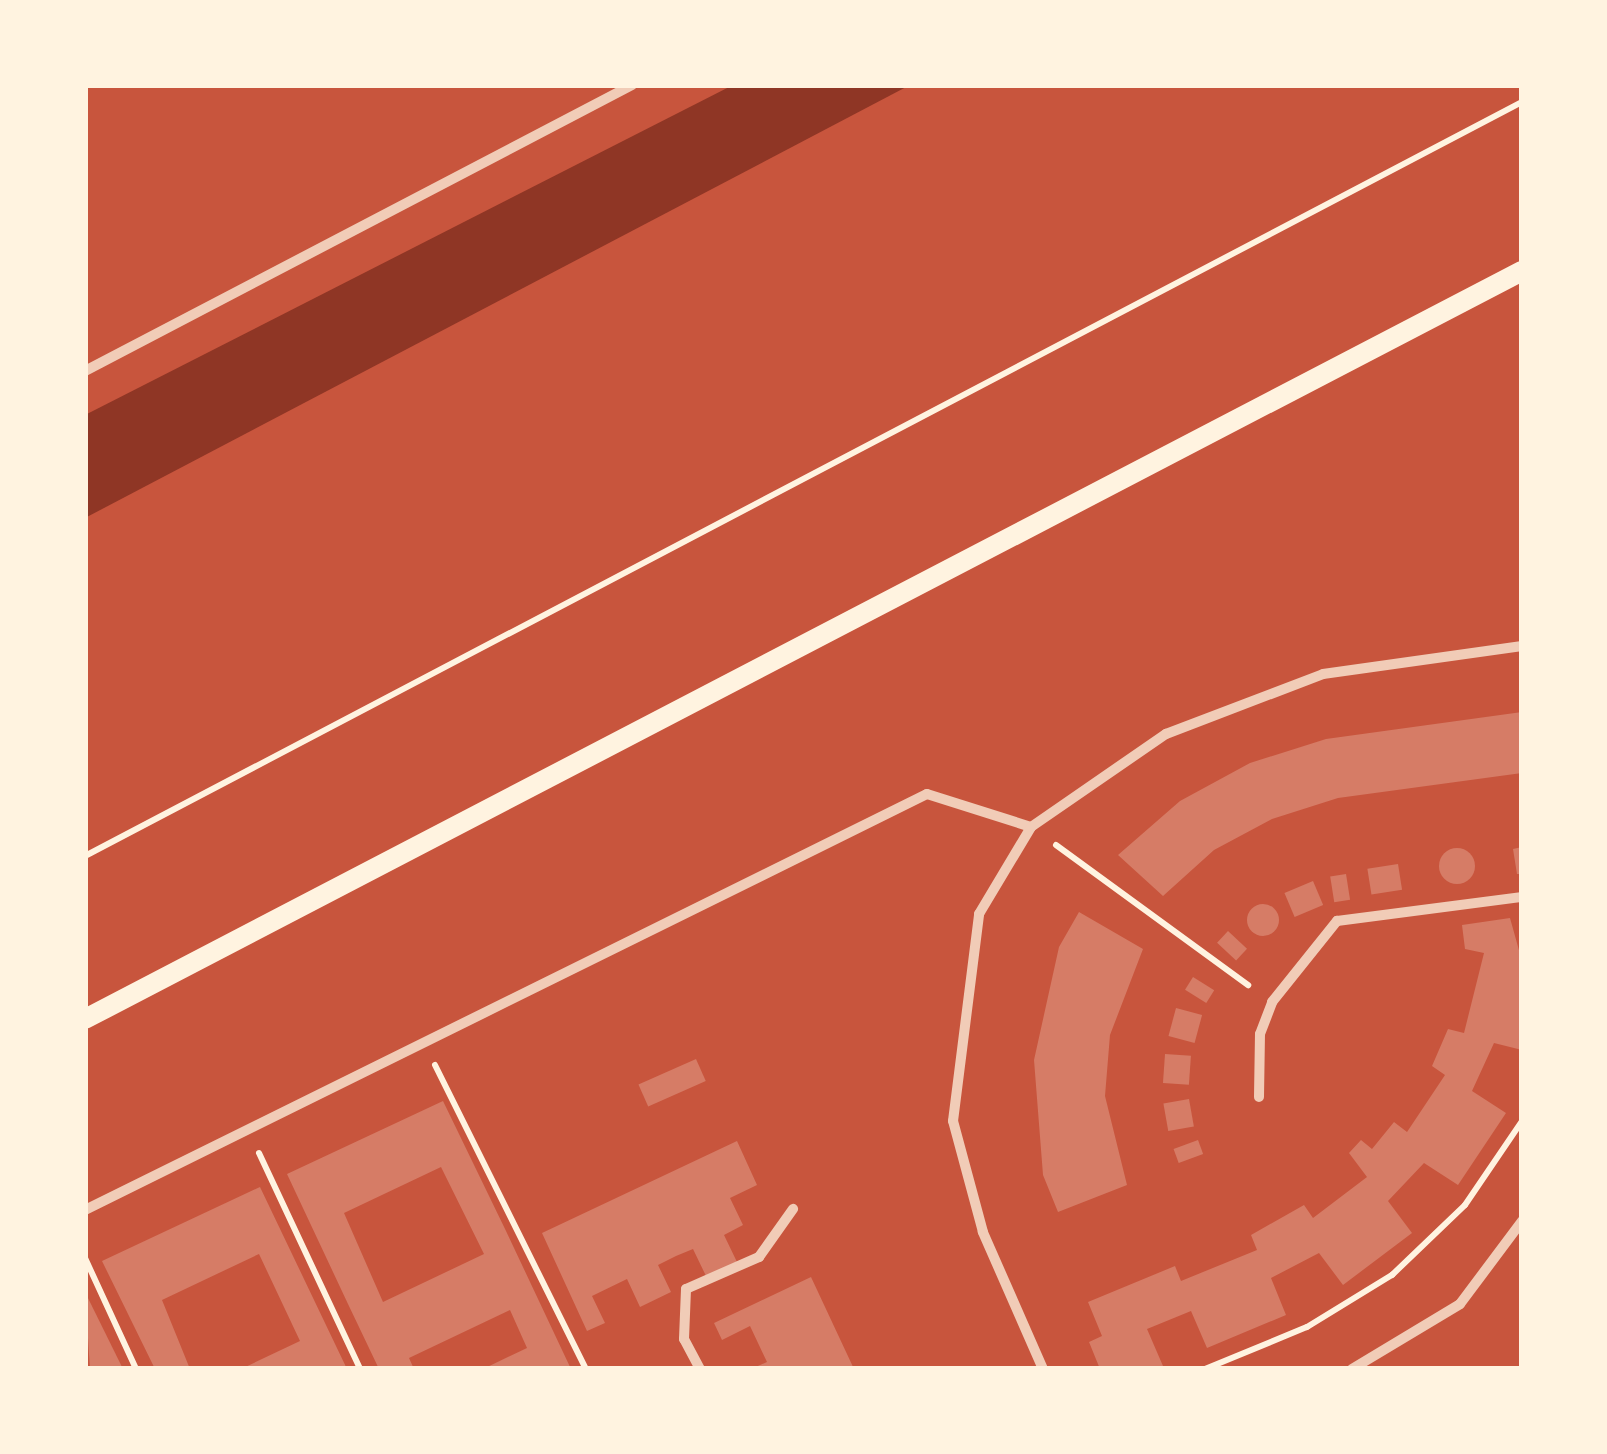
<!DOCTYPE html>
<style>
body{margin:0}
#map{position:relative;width:1607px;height:1454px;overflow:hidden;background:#c8553d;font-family:Poppins,sans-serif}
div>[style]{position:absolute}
.water>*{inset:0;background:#8f3625}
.building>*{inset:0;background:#d67c66;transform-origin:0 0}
.round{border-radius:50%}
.path>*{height:6px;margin:-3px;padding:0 3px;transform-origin:3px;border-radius:3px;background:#fff3e0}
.minor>*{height:10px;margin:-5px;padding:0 5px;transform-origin:5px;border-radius:5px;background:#f1ccb7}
.secondary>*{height:20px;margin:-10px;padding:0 10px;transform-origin:10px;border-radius:10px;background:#fff3e0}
span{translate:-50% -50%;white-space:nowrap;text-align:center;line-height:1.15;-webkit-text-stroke:8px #fff3e0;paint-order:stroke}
.frame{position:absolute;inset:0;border:88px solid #fff3e0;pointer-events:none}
</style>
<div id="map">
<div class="water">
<i style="clip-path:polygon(733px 85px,910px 85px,85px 518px,85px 415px)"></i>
</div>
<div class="building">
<i style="clip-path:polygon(1522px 712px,1522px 773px,1338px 798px,1272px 819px,1214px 850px,1163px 896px,1118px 855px,1180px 801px,1250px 763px,1326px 739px)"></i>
<i style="clip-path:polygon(1522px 847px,1522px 874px,1517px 874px,1513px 849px)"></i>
<i class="round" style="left:1439px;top:848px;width:36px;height:36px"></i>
<i style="left:1398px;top:864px;width:26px;height:31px;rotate:81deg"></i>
<i style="left:1346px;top:874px;width:26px;height:16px;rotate:81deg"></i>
<i style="left:1313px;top:881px;width:26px;height:31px;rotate:67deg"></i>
<i class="round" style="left:1247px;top:904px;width:32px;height:32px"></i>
<i style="clip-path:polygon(1079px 912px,1143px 949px,1110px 1035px,1105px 1096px,1127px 1185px,1058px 1212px,1043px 1175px,1034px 1060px,1059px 947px)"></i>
<i style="clip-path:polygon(1510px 918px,1522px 961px,1522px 1050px,1494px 1043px,1472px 1091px,1506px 1113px,1458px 1185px,1424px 1163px,1388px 1201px,1412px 1233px,1343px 1285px,1319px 1253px,1271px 1278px,1286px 1315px,1207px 1348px,1191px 1311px,1147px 1329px,1163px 1366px,1100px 1369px,1089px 1342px,1102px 1336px,1088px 1302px,1175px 1266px,1181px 1281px,1257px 1250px,1251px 1235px,1304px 1205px,1313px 1218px,1367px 1177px,1349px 1153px,1361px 1140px,1372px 1149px,1394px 1122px,1407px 1132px,1445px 1075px,1432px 1066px,1448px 1029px,1464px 1033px,1484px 953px,1465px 949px,1462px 925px)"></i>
<i style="left:1228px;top:931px;width:26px;height:16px;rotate:43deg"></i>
<i style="left:1193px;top:977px;width:25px;height:15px;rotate:32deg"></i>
<i style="left:1176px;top:1008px;width:27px;height:29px;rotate:15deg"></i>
<i style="left:1165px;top:1054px;width:26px;height:29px;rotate:4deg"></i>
<i style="left:696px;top:1059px;width:24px;height:63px;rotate:66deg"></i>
<i style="left:1189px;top:1099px;width:28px;height:26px;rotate:80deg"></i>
<i style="clip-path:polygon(evenodd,443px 1101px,506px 1231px,571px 1369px,483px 1369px,527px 1348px,510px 1310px,409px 1358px,414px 1369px,379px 1369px,348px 1304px,287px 1174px,443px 1101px,441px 1167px,484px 1254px,383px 1302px,344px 1213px,441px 1167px)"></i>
<i style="left:1198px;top:1140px;width:15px;height:26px;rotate:70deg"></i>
<i style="clip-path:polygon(737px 1141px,757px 1185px,730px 1198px,743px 1225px,724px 1235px,737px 1262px,706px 1276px,693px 1249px,676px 1256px,658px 1265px,671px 1292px,640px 1307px,627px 1279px,592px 1296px,605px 1323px,587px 1331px,542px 1233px)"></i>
<i style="clip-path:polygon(260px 1187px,347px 1369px,241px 1369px,300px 1341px,259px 1254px,162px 1300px,190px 1369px,155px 1369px,102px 1261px)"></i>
<i style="clip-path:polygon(811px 1277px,854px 1369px,751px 1369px,767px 1362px,750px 1326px,722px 1340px,714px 1323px)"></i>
<i style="clip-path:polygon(85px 1292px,123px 1369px,90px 1369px)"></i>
</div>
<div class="path">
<i style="left:1056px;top:845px;width:238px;rotate:36.1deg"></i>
<i style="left:85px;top:856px;width:1623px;rotate:-27.69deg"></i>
<i style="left:435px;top:1065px;width:339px;rotate:63.6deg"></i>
<i style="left:259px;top:1153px;width:238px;rotate:64.9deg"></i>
<i style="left:85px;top:1258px;width:122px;rotate:65.3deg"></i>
<i style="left:1205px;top:1369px;width:110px;rotate:-22.4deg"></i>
<i style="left:1307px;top:1327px;width:100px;rotate:-31.5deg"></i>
<i style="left:1392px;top:1275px;width:101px;rotate:-43.8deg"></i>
<i style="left:1465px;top:1205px;width:102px;rotate:-55.8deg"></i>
</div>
<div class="minor">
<i style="left:85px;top:371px;width:617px;rotate:-27.6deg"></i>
<i style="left:1259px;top:1097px;width:63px;rotate:-89.1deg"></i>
<i style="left:1260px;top:1034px;width:34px;rotate:-69deg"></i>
<i style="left:1272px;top:1002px;width:104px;rotate:-51.3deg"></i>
<i style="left:1337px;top:921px;width:187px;rotate:-7.4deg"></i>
<i style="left:85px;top:1210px;width:939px;rotate:-26.29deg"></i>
<i style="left:927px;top:794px;width:109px;rotate:17.6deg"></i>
<i style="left:700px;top:1369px;width:34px;rotate:-118deg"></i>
<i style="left:684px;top:1339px;width:50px;rotate:-87.7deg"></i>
<i style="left:686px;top:1289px;width:80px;rotate:-23.7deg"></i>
<i style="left:759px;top:1257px;width:59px;rotate:-54.7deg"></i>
<i style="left:1043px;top:1369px;width:150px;rotate:-113.7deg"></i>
<i style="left:983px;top:1232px;width:115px;rotate:-105.1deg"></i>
<i style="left:953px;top:1121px;width:209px;rotate:-82.8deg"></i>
<i style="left:979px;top:914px;width:101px;rotate:-59.1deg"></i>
<i style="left:1031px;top:827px;width:164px;rotate:-34.6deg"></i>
<i style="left:1166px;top:734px;width:168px;rotate:-20.9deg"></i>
<i style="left:1323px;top:674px;width:201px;rotate:-8deg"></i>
<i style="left:1352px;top:1369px;width:126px;rotate:-31deg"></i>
<i style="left:1460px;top:1304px;width:104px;rotate:-53.2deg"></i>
</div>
<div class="secondary">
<i style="left:85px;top:1019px;width:1620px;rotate:-27.5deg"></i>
</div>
<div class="frame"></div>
</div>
